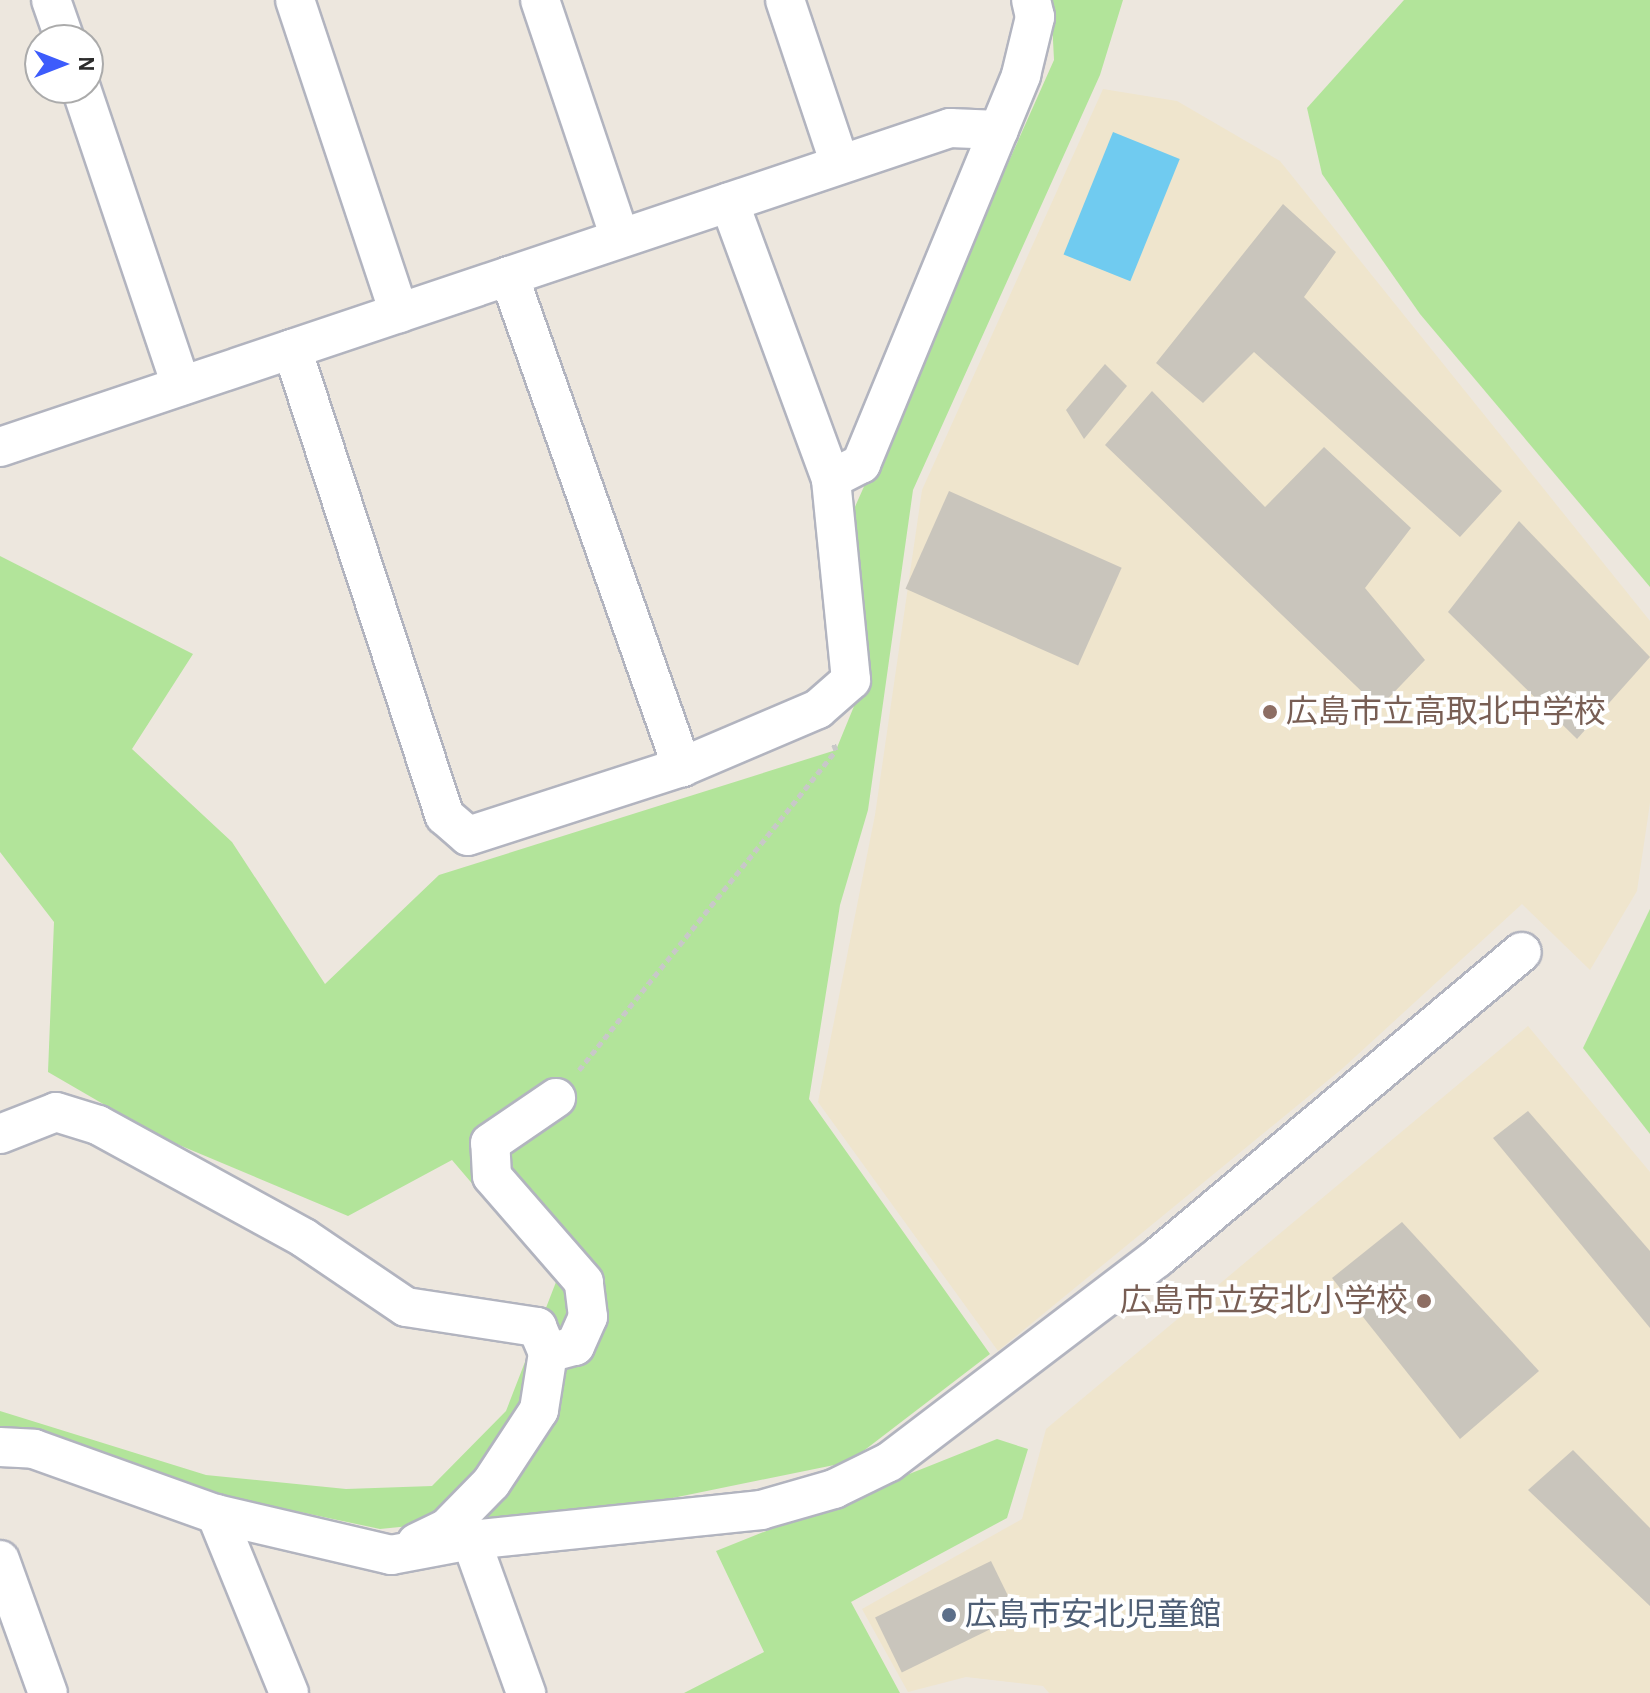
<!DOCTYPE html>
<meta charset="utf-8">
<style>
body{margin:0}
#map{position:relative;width:1650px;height:1693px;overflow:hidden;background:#ede7de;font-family:"Alegreya Sans","Noto Sans JP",sans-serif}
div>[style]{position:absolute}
.education>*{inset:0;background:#efe5cd}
.green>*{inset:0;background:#b2e49a}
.water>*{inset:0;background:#70cbf0;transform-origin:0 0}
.building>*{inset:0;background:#c9c5bc;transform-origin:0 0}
.path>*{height:5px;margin-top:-2.5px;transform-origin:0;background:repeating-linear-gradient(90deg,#c8c8c8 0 6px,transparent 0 10px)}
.roads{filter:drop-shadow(2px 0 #b2b4bf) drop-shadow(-2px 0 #b2b4bf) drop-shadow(0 2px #b2b4bf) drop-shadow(0 -2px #b2b4bf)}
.minor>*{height:38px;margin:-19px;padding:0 19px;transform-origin:19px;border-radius:19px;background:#fff}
.dots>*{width:22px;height:22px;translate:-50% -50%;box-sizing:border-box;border:4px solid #fff;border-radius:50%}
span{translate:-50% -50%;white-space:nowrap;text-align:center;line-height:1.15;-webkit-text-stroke:8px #fff;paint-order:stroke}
.education-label{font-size:32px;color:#785e54}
.left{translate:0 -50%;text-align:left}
.right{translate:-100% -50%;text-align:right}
.service-label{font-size:32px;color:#4e5e75}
.north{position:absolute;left:24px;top:24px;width:80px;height:80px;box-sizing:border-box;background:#fff;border:2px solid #ababab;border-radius:50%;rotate:90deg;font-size:22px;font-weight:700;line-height:32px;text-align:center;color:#2c2c2c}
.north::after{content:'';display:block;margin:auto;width:28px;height:36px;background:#3d5cfc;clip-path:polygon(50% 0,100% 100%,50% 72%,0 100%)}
</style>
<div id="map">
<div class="education">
<i style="clip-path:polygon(1103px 89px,1177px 101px,1280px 161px,1650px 621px,1650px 803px,1637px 891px,1590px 970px,1522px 904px,1343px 1068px,998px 1351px,818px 1102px,875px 815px,922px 490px)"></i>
<i style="clip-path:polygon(1528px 1026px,1650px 1172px,1650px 1693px,1049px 1693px,1043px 1686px,966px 1677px,908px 1692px,862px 1609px,1022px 1519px,1046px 1429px)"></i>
</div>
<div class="green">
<i style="clip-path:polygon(1051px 0,1123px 0,1100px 75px,913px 490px,868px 810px,840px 905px,809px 1099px,990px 1354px,849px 1462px,658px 1501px,380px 1529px,225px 1496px,36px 1438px,0 1435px,0 1411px,206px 1475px,346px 1489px,432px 1486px,506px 1411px,556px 1282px,452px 1160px,348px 1216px,160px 1137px,48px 1072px,54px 922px,0 852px,0 556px,193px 654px,132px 749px,232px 842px,325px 984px,439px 875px,836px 750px,859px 694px,854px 509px,1054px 60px)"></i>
<i style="clip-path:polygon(1404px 0,1650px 0,1650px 587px,1420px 314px,1322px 174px,1307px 108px)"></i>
<i style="clip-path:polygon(1650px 909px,1650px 1134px,1583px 1048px)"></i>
<i style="clip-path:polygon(997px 1439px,1028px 1449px,1007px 1518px,851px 1602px,900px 1693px,684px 1693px,764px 1652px,716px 1551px)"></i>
</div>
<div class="water">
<i style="left:1113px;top:132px;width:72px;height:132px;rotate:22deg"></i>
</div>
<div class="building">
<i style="clip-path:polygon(1283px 204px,1336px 252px,1304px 297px,1502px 491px,1460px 537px,1254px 352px,1203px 403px,1156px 363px)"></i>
<i style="clip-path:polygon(1105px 364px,1127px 386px,1084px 439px,1066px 410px)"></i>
<i style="clip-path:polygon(1152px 391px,1265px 507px,1324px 447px,1411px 528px,1365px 588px,1425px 660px,1379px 708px,1105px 445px)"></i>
<i style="left:949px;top:491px;width:189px;height:107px;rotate:24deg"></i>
<i style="clip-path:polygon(1519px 521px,1650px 657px,1577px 739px,1448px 612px)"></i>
<i style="clip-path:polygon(1528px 1111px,1650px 1251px,1650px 1328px,1493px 1138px)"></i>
<i style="clip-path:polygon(1402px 1222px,1539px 1371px,1460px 1439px,1332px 1278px)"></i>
<i style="clip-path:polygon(1573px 1450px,1650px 1528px,1650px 1606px,1528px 1490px)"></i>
<i style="left:991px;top:1561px;width:61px;height:129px;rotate:64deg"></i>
</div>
<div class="path">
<i style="left:579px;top:1070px;width:410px;rotate:-51.2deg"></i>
<i style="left:836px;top:750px;width:8px;rotate:-113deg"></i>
</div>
<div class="roads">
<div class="minor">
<i style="left:51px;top:0;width:42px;rotate:70.7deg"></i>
<i style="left:295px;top:0;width:330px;rotate:71.6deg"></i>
<i style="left:540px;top:0;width:251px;rotate:71.4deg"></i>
<i style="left:785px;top:0;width:173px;rotate:71.5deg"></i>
<i style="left:81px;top:88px;width:314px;rotate:71.4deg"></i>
<i style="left:509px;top:276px;width:521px;rotate:70.59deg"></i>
<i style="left:292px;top:349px;width:491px;rotate:71.9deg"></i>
<i style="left:445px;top:816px;width:30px;rotate:41deg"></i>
<i style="left:468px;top:836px;width:225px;rotate:-17.9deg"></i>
<i style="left:682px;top:767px;width:148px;rotate:-23.1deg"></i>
<i style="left:818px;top:709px;width:44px;rotate:-41.3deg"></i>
<i style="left:851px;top:680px;width:202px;rotate:-95.7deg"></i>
<i style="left:831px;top:479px;width:295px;rotate:-110.2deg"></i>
<i style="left:0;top:447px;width:1002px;rotate:-18.56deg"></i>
<i style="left:950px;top:128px;width:49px;rotate:2.3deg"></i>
<i style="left:831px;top:479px;width:34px;rotate:-27deg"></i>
<i style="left:861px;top:464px;width:421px;rotate:-67.6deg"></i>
<i style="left:1021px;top:75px;width:60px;rotate:-76.4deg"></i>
<i style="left:1035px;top:17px;width:17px;rotate:-103deg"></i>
<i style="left:0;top:1134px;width:60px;rotate:-21.4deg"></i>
<i style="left:56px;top:1112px;width:44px;rotate:17.2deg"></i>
<i style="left:98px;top:1125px;width:235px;rotate:28.7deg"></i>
<i style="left:304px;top:1238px;width:123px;rotate:34.1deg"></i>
<i style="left:406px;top:1307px;width:133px;rotate:8.7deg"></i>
<i style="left:537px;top:1327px;width:28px;rotate:67deg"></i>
<i style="left:548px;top:1353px;width:58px;rotate:99deg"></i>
<i style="left:539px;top:1410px;width:87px;rotate:123.3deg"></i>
<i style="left:491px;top:1483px;width:63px;rotate:134.4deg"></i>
<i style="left:447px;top:1528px;width:34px;rotate:154deg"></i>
<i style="left:548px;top:1353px;width:28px;rotate:-15deg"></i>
<i style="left:575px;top:1346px;width:32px;rotate:-66deg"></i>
<i style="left:588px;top:1317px;width:35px;rotate:-97deg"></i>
<i style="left:584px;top:1282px;width:140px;rotate:-131deg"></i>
<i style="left:492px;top:1176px;width:33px;rotate:-93deg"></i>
<i style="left:490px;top:1143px;width:80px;rotate:-34.3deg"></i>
<i style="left:0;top:1447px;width:34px;rotate:3deg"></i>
<i style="left:34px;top:1449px;width:193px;rotate:19.7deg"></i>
<i style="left:216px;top:1514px;width:180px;rotate:13.2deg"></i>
<i style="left:391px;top:1555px;width:81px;rotate:-10.6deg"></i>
<i style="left:471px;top:1540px;width:292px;rotate:-5.9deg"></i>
<i style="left:761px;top:1510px;width:76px;rotate:-16deg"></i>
<i style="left:834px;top:1489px;width:61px;rotate:-26.1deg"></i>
<i style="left:889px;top:1462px;width:337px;rotate:-37.3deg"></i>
<i style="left:1157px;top:1258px;width:476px;rotate:-40deg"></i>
<i style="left:216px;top:1514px;width:193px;rotate:67.8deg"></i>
<i style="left:471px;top:1540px;width:163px;rotate:70.2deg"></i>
<i style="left:0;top:1560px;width:141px;rotate:70.2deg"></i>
</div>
</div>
<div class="dots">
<i style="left:1270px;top:712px;background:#8d6e63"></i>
<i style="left:1424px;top:1301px;background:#8d6e63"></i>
<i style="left:949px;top:1615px;background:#5c6f8a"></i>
</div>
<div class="education-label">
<span class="left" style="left:1286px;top:712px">広島市立高取北中学校</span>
<span class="right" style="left:1408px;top:1301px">広島市立安北小学校</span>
</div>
<div class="service-label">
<span class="left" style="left:965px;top:1615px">広島市安北児童館</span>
</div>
<div class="north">N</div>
</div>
